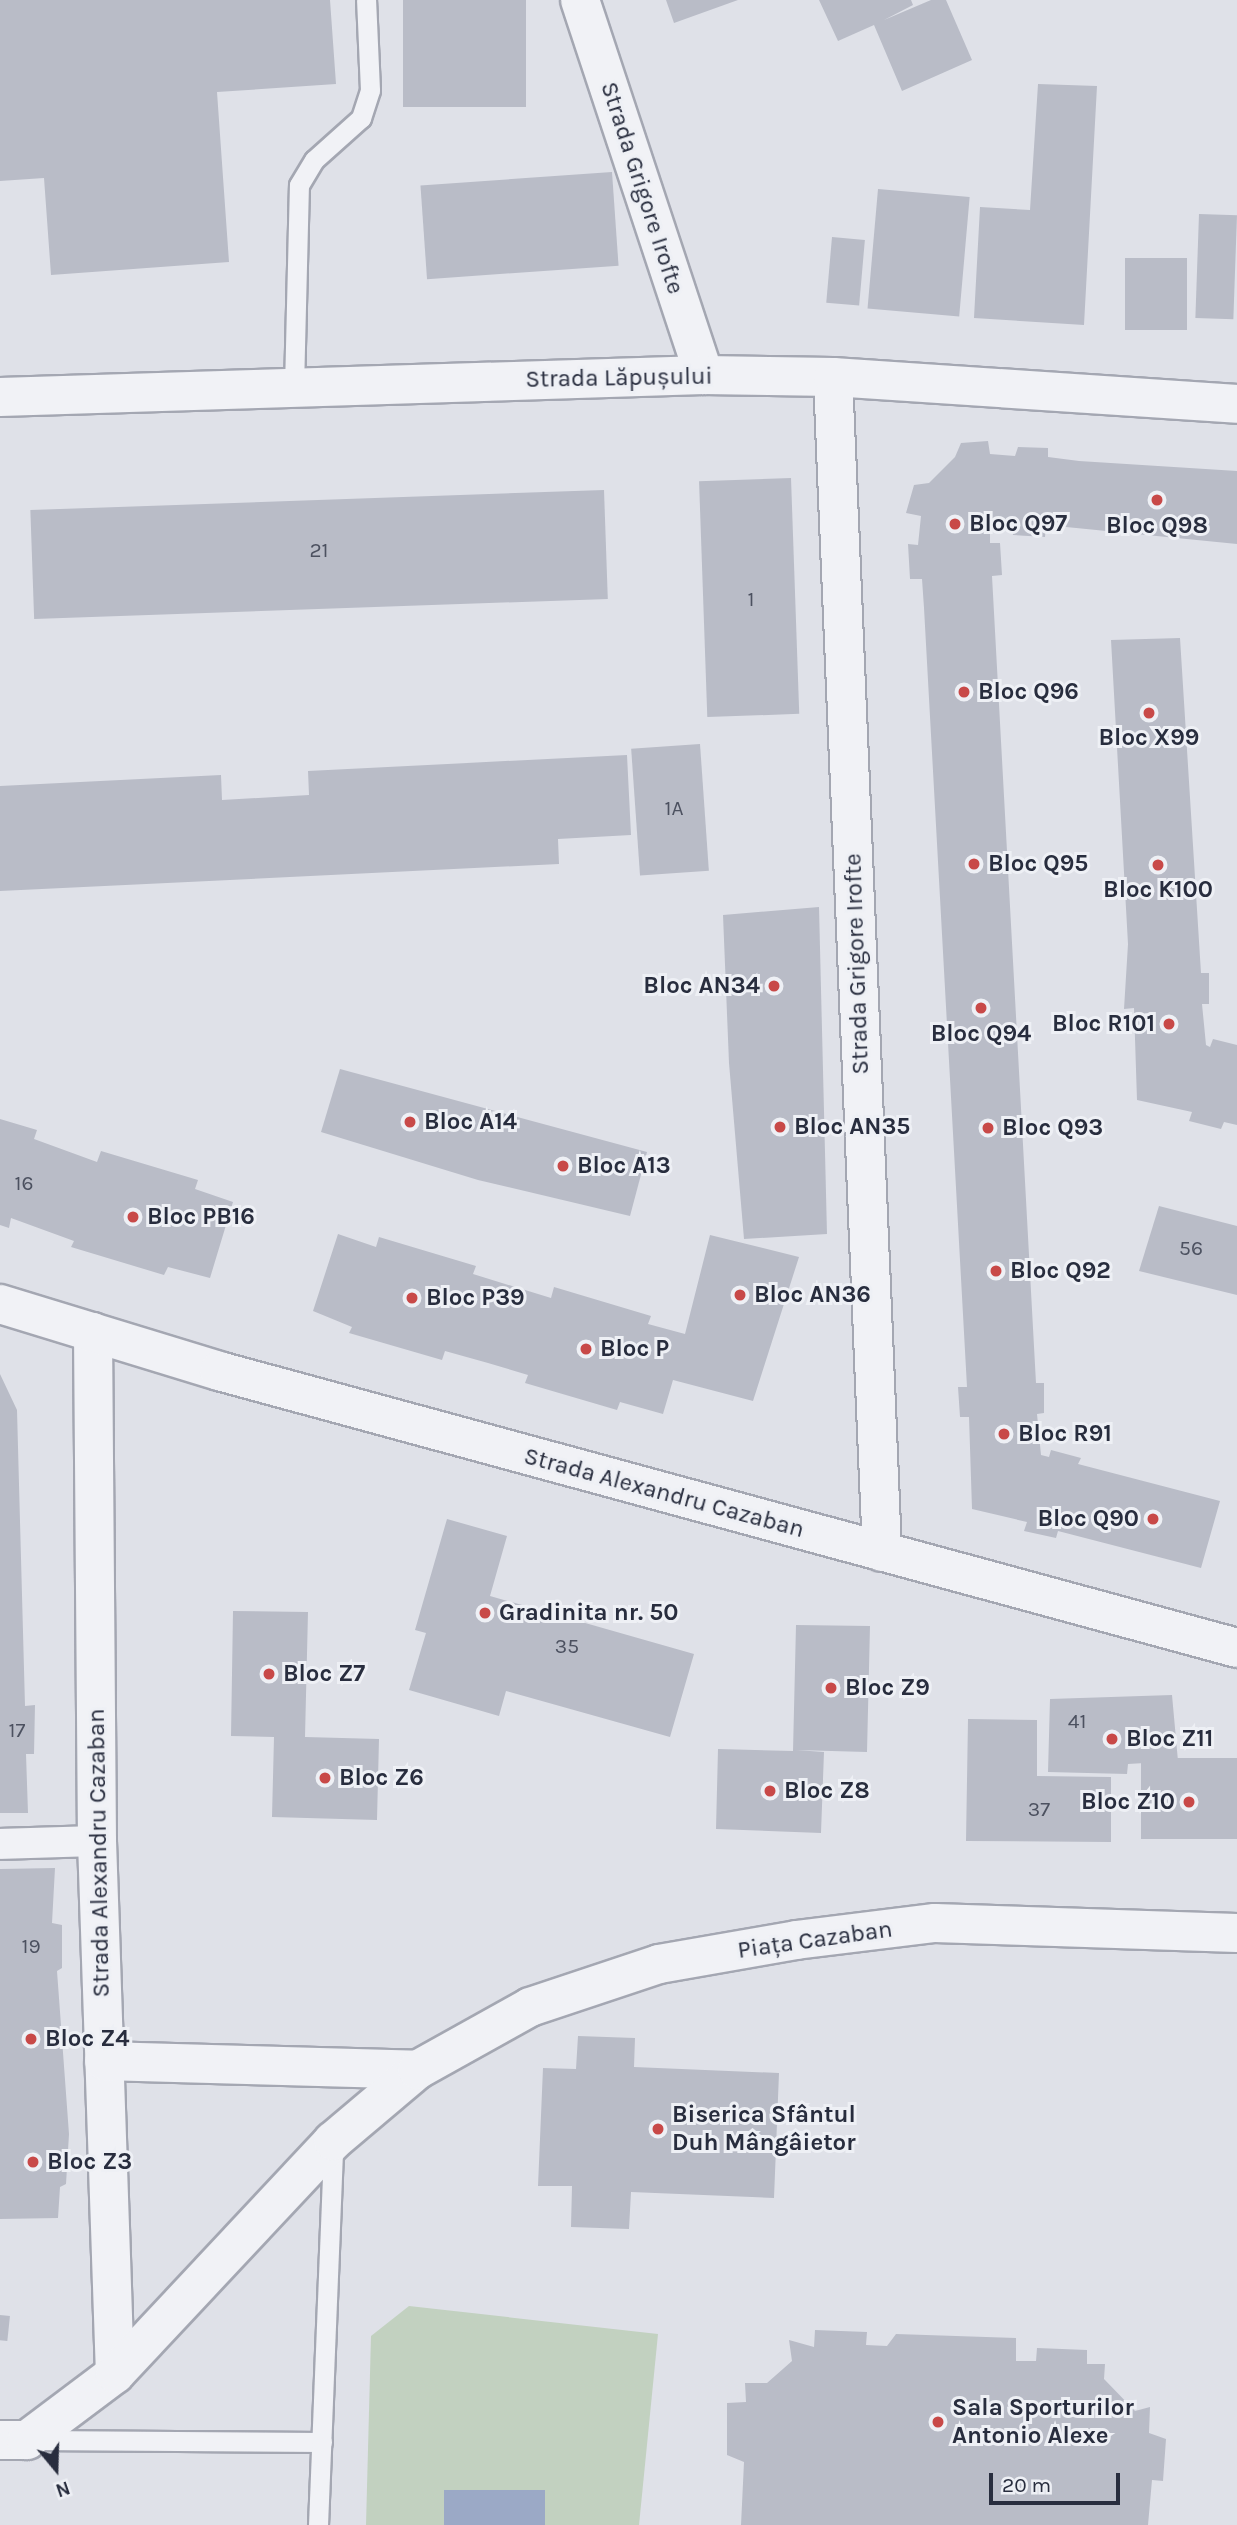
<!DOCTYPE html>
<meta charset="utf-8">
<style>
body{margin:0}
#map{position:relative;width:1237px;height:2525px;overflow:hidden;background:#dfe1e8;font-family:Karla,sans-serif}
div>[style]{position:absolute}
.green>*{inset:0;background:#c2d1c0}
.water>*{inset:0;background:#9ba9c6;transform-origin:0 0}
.building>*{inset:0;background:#b9bcc7;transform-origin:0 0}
.roads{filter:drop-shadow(2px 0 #a4a7b2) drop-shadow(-2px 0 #a4a7b2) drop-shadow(0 2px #a4a7b2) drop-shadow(0 -2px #a4a7b2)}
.service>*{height:19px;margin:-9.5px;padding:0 9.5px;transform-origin:9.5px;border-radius:9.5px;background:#f1f2f6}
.pedestrian>*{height:30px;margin:-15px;padding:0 15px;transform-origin:15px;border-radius:15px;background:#f1f2f6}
.minor>*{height:38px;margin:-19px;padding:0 19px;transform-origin:19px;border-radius:19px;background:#f1f2f6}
.tertiary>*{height:38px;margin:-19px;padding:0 19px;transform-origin:19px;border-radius:19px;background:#f1f2f6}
.dots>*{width:19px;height:19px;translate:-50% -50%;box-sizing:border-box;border:4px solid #eef0f5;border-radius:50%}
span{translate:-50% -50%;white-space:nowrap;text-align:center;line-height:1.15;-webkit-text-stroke:6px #eef0f5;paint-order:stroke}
.number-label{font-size:21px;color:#4c5160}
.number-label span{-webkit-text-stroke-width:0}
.street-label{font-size:24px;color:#282d3e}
.poi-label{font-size:24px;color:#282d3e;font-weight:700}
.left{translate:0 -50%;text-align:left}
.right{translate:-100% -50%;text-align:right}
.north{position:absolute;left:21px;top:2434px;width:70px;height:70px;-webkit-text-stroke:5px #eef0f5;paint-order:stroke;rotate:161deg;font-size:19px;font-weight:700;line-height:28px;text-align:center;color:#282d3e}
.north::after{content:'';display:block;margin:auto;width:24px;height:32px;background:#282d3e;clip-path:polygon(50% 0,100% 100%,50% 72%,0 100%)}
.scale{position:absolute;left:989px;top:2473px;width:131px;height:32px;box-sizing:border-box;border:4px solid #282d3e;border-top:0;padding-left:9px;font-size:21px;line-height:24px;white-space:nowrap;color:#282d3e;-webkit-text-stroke:5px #eef0f5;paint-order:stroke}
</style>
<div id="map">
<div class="green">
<i style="clip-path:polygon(409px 2306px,658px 2334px,639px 2525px,366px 2525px,371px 2336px)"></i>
</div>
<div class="water">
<i style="left:444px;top:2490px;width:101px;height:35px"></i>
</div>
<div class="building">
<i style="clip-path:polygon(0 0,330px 0,336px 84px,217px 92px,229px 262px,51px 275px,44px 178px,0 181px)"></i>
<i style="left:403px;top:0;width:123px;height:107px"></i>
<i style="clip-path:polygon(666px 0,738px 0,674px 23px)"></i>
<i style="clip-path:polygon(819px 0,911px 0,913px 5px,884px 20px,931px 0,946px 0,972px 60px,902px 91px,874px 25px,838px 41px)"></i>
<i style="clip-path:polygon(1038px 84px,1097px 86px,1084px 325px,974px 318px,980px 207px,1030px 210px)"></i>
<i style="left:612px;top:172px;width:94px;height:192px;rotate:86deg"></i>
<i style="left:878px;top:189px;width:92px;height:120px;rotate:5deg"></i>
<i style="left:1199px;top:214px;width:38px;height:104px;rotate:2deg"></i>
<i style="left:832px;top:237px;width:33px;height:66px;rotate:5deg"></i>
<i style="left:1125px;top:258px;width:62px;height:72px"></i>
<i style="clip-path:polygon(988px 441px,990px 454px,1015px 456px,1018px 447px,1048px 448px,1048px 457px,1079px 461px,1237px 471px,1237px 544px,1046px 525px,1045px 537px,1013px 535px,1011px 522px,990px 523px,990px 543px,1000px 543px,1002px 575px,992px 576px,1036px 1383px,1044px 1383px,1044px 1413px,1037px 1414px,1041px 1455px,1049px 1457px,1051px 1450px,1081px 1458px,1078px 1464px,1220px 1501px,1201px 1568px,1058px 1531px,1056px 1538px,1024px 1531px,1027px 1522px,972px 1509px,969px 1417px,960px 1417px,958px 1387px,967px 1387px,924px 608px,922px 579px,910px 579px,908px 544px,918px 545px,921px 516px,906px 513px,914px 485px,929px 483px,955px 457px,961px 443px)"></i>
<i style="left:791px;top:478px;width:236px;height:92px;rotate:88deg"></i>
<i style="left:604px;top:490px;width:109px;height:574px;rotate:88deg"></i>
<i style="clip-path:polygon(1180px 638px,1201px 973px,1209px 973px,1209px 1004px,1202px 1004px,1206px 1045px,1210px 1047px,1213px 1039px,1237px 1045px,1237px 1125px,1224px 1122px,1221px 1129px,1189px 1121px,1192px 1112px,1137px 1100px,1134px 1008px,1124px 1009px,1128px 944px,1111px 640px)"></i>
<i style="left:700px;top:744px;width:127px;height:69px;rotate:86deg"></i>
<i style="clip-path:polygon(627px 755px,631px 835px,558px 839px,559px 864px,0 891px,0 786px,221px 775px,222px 800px,309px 795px,308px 771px)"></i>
<i style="clip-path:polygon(819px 907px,827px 1234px,744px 1239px,729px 1063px,723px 915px)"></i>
<i style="clip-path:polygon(340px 1069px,647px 1152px,630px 1216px,478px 1180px,321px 1132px)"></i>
<i style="clip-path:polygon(0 1119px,37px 1130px,34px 1139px,97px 1162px,101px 1151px,198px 1180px,195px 1189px,233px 1202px,210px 1278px,168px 1267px,164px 1275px,71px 1247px,74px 1241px,11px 1218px,9px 1228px,0 1225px)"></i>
<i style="clip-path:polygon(1159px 1206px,1237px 1226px,1237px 1295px,1139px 1271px)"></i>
<i style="clip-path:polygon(338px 1234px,376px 1247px,379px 1237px,476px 1266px,473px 1274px,551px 1298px,554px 1287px,651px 1316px,648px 1324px,685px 1334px,710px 1235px,799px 1257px,753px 1401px,673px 1380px,663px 1414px,620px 1402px,617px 1410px,525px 1383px,528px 1375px,488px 1363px,445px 1351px,442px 1360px,349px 1333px,352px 1327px,313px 1311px)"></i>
<i style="clip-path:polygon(0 1374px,17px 1410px,25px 1706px,35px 1705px,34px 1754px,26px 1754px,28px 1813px,0 1813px)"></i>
<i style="clip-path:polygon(447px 1519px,507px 1536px,490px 1596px,694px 1654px,670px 1737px,506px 1691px,499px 1716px,409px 1690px,426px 1633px,415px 1630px)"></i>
<i style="clip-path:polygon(233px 1611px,308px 1612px,305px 1737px,379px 1739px,377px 1820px,272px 1817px,274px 1737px,231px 1736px)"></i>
<i style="clip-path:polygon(796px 1625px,870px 1626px,867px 1752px,796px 1750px,824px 1752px,821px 1833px,716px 1829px,718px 1749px,793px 1751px)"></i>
<i style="clip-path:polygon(1172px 1695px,1178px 1761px,1128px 1764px,1127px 1774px,1048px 1772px,1050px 1699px)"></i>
<i style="clip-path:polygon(968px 1719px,1037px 1720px,1037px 1776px,1111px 1777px,1111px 1842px,966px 1841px)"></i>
<i style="left:1237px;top:1758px;width:81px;height:96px;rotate:90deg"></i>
<i style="clip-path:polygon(55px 1868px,52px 1923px,62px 1925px,62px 1968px,57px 1971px,69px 2134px,66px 2184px,60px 2187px,58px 2218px,0 2219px,0 1869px)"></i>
<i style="clip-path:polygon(578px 2036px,635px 2038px,634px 2067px,779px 2073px,774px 2198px,631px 2192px,629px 2229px,571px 2227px,572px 2186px,538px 2186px,543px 2068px,576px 2069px)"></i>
<i style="left:0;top:2315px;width:10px;height:25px;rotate:6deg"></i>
<i style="clip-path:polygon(815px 2330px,867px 2332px,866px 2345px,887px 2346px,896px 2334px,1016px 2338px,1016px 2361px,1036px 2361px,1037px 2348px,1087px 2350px,1087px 2364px,1105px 2364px,1104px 2379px,1135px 2411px,1150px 2407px,1149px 2433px,1166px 2439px,1163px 2481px,1152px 2480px,1148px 2525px,741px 2525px,744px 2462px,727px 2455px,727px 2403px,746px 2402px,745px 2383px,767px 2383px,792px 2361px,789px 2340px,814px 2347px)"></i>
</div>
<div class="roads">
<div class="service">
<i style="left:294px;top:388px;width:203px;rotate:-88.6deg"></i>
<i style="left:299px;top:185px;width:29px;rotate:-59deg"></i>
<i style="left:314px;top:160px;width:63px;rotate:-41.8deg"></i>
<i style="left:361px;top:118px;width:29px;rotate:-72deg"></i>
<i style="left:370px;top:90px;width:90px;rotate:-92.5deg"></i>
<i style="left:32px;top:2440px;width:290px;rotate:0.4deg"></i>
<i style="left:318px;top:2525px;width:380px;rotate:-87.7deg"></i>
</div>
<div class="pedestrian">
<i style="left:0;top:1844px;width:97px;rotate:-1.8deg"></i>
</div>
<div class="minor">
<i style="left:580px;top:0;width:395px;rotate:71.7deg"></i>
<i style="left:833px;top:377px;width:1176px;rotate:87.61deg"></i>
<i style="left:93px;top:1332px;width:509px;rotate:89.55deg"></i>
<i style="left:97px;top:1841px;width:533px;rotate:88.07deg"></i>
<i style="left:104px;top:2061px;width:313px;rotate:1.6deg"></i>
<i style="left:0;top:2440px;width:27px"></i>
<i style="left:27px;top:2440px;width:110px;rotate:-36.9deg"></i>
<i style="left:115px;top:2374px;width:319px;rotate:-46.9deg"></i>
<i style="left:333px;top:2141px;width:110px;rotate:-40.2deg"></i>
<i style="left:417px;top:2070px;width:129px;rotate:-29.1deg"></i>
<i style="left:530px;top:2007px;width:136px;rotate:-18.4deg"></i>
<i style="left:659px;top:1964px;width:139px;rotate:-9.9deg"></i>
<i style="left:796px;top:1940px;width:140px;rotate:-7deg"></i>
<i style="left:935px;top:1923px;width:302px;rotate:1.9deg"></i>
</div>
<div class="tertiary">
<i style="left:0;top:397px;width:704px;rotate:-1.79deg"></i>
<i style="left:704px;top:375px;width:129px;rotate:0.9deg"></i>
<i style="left:833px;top:377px;width:405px;rotate:3.8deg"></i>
<i style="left:0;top:1304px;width:229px;rotate:17deg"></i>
<i style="left:219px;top:1371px;width:1055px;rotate:15.22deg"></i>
</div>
</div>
<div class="dots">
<i style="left:1157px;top:500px;background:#c84948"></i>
<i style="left:955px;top:524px;background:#c84948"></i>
<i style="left:964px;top:692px;background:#c84948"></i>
<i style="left:1149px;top:713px;background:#c84948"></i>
<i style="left:974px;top:864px;background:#c84948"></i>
<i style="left:1158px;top:865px;background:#c84948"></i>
<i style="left:774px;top:986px;background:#c84948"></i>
<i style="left:981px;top:1008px;background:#c84948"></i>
<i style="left:1169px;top:1024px;background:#c84948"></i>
<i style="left:410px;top:1122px;background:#c84948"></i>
<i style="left:780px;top:1127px;background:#c84948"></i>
<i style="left:988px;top:1128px;background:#c84948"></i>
<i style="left:563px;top:1166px;background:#c84948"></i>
<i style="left:133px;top:1217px;background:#c84948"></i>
<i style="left:996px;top:1271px;background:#c84948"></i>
<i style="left:740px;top:1295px;background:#c84948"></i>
<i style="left:412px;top:1298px;background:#c84948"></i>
<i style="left:586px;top:1349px;background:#c84948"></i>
<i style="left:1004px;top:1434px;background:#c84948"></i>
<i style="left:1153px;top:1519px;background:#c84948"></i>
<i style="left:485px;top:1613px;background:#c84948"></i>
<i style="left:269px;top:1674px;background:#c84948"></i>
<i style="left:831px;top:1688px;background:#c84948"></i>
<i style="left:1112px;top:1739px;background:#c84948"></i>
<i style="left:325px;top:1778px;background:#c84948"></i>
<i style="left:770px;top:1791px;background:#c84948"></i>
<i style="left:1189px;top:1802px;background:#c84948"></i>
<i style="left:31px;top:2039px;background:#c84948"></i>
<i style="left:658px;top:2129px;background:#c84948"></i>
<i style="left:33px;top:2162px;background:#c84948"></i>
<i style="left:938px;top:2422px;background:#c84948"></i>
</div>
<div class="number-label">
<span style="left:319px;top:550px">21</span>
<span style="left:751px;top:599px">1</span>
<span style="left:674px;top:808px">1A</span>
<span style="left:24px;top:1183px">16</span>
<span style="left:1191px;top:1248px">56</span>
<span style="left:567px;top:1646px">35</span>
<span style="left:1077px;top:1721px">41</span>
<span style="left:17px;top:1730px">17</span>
<span style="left:1039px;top:1809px">37</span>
<span style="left:31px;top:1946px">19</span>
</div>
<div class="street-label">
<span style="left:642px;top:188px;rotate:72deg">Strada Grigore Irofte</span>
<span style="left:619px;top:378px;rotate:-1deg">Strada Lăpușului</span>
<span style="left:857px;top:964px;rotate:-92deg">Strada Grigore Irofte</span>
<span style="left:664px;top:1493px;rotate:15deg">Strada Alexandru Cazaban</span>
<span style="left:99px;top:1853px;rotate:-91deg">Strada Alexandru Cazaban</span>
<span style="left:815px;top:1940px;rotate:-8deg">Piața Cazaban</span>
</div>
<div class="poi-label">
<span class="left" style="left:969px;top:524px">Bloc Q97</span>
<span style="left:1157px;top:526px">Bloc Q98</span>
<span class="left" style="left:978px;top:692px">Bloc Q96</span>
<span style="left:1149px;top:738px">Bloc X99</span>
<span class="left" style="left:988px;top:864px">Bloc Q95</span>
<span style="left:1158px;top:890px">Bloc K100</span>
<span class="right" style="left:760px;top:986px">Bloc AN34</span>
<span class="right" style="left:1155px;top:1024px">Bloc R101</span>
<span style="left:981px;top:1034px">Bloc Q94</span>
<span class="left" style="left:424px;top:1122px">Bloc A14</span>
<span class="left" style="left:794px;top:1127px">Bloc AN35</span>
<span class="left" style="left:1002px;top:1128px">Bloc Q93</span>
<span class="left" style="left:577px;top:1166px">Bloc A13</span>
<span class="left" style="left:147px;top:1217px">Bloc PB16</span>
<span class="left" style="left:1010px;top:1271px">Bloc Q92</span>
<span class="left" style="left:754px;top:1295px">Bloc AN36</span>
<span class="left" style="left:426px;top:1298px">Bloc P39</span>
<span class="left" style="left:600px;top:1349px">Bloc P</span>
<span class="left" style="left:1018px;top:1434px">Bloc R91</span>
<span class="right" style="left:1139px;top:1519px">Bloc Q90</span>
<span class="left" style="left:499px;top:1613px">Gradinita nr. 50</span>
<span class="left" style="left:283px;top:1674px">Bloc Z7</span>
<span class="left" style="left:845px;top:1688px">Bloc Z9</span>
<span class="left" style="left:1126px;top:1739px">Bloc Z11</span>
<span class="left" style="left:339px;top:1778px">Bloc Z6</span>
<span class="left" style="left:784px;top:1791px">Bloc Z8</span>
<span class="right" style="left:1175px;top:1802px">Bloc Z10</span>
<span class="left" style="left:45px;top:2039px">Bloc Z4</span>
<span class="left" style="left:672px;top:2129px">Biserica Sfântul<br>Duh Mângâietor</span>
<span class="left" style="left:47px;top:2162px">Bloc Z3</span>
<span class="left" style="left:952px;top:2422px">Sala Sporturilor<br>Antonio Alexe</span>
</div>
<div class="north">N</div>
<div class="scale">20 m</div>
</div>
